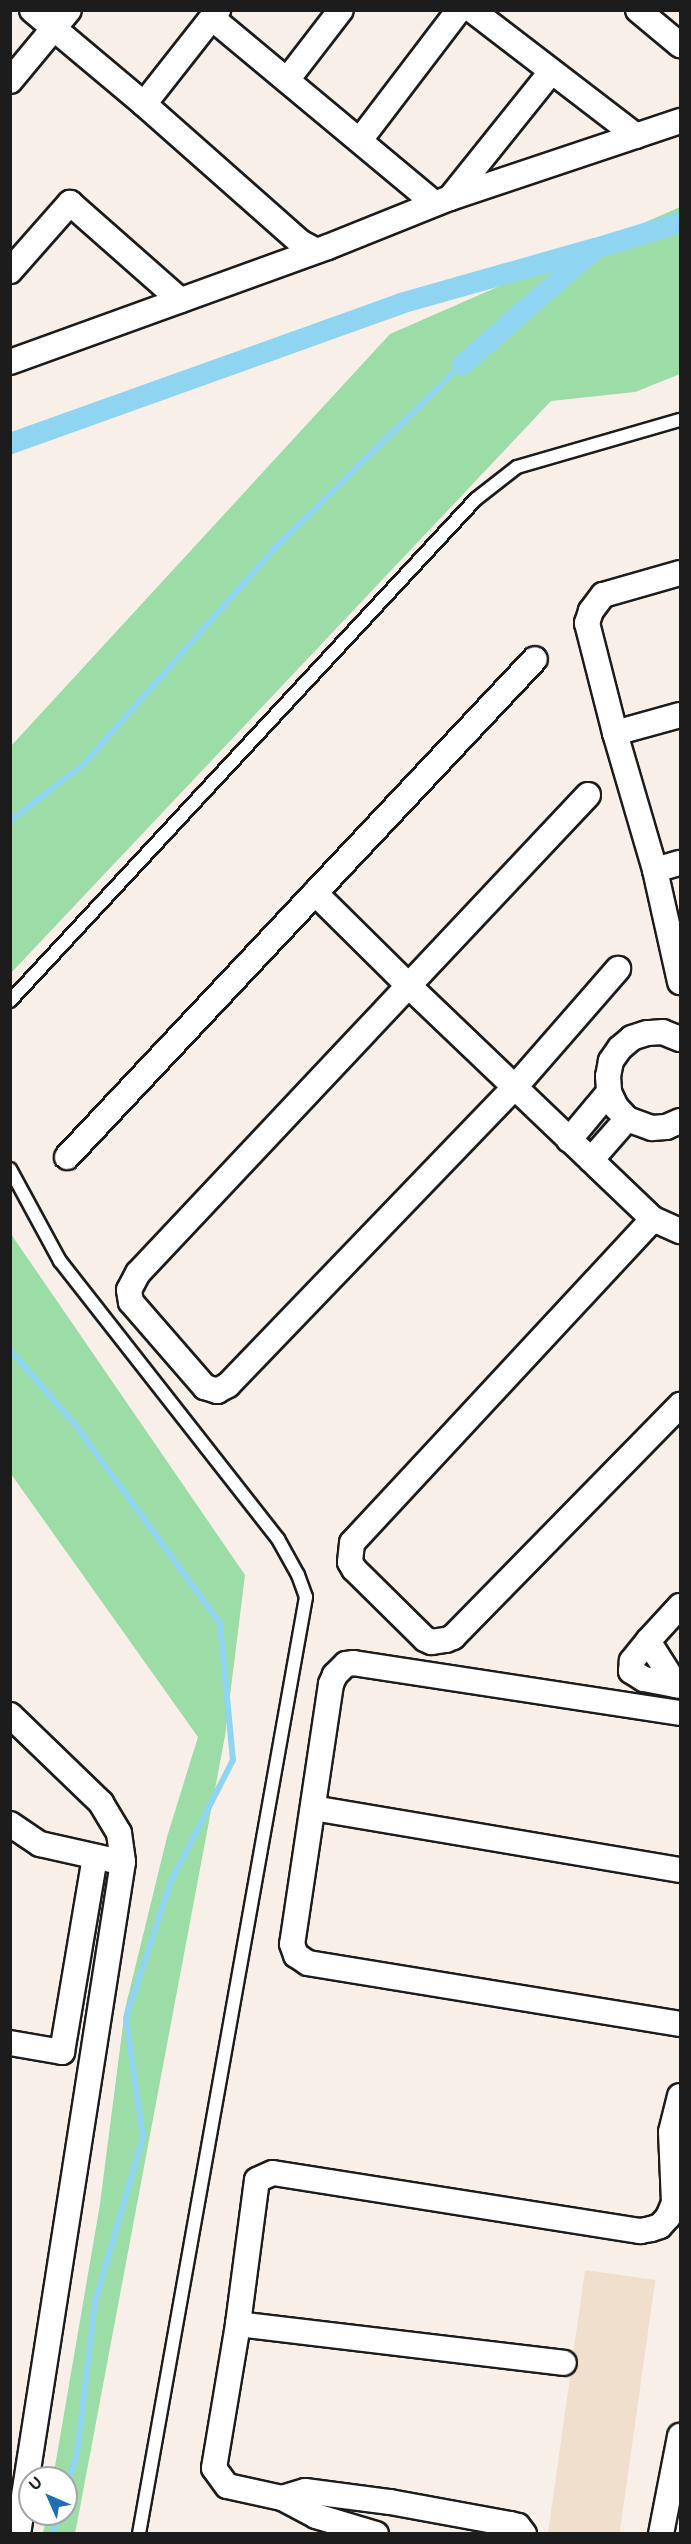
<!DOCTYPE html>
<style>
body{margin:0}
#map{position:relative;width:691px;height:2544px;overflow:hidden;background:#f8f0e8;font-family:"Balsamiq Sans",sans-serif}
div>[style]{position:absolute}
.built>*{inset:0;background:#efdfcc;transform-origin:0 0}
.green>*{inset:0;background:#9cdca6}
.stream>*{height:6px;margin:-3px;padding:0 3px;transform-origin:3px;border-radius:3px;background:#8fd4f1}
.canal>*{height:21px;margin:-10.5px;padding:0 10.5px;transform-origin:10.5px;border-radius:10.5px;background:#8fd4f1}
.roads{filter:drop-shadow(2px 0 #1c1c1c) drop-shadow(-2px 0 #1c1c1c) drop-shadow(0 2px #1c1c1c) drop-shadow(0 -2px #1c1c1c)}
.service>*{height:12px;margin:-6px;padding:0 6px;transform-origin:6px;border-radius:6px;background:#fff}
.minor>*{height:24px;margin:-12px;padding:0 12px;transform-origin:12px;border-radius:12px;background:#fff}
span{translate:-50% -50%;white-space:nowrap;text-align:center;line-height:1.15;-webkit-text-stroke:6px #fff;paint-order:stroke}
.frame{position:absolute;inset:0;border:12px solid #1c1c1c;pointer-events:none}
.north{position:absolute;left:18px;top:2466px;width:60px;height:60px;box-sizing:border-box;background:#fff;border:2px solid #a4a4a4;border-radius:50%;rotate:315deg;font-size:16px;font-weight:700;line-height:24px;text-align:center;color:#1c1c1c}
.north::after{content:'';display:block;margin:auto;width:21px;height:27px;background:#1f6fb2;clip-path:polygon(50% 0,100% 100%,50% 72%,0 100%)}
</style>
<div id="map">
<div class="built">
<i style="left:585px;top:2270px;width:71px;height:269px;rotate:8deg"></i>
</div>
<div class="green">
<i style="clip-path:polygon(680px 207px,680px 374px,635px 392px,551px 401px,11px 973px,11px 746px,390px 334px)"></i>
<i style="clip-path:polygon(11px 1234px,245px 1575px,225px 1736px,75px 2534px,43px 2533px,47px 2514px,66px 2514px,66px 2478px,53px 2478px,100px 2204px,125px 2009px,167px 1837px,198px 1737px,11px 1474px)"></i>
</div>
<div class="stream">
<i style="left:10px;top:821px;width:92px;rotate:-37.5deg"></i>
<i style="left:83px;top:765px;width:290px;rotate:-48.5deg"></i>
<i style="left:275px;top:548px;width:262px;rotate:-44.5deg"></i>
<i style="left:10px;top:1350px;width:97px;rotate:48.8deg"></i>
<i style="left:74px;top:1423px;width:248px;rotate:53.9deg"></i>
<i style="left:220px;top:1623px;width:138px;rotate:84.6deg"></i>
<i style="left:233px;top:1760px;width:136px;rotate:117.1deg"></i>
<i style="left:171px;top:1881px;width:144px;rotate:108.2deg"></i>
<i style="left:126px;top:2018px;width:120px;rotate:81.9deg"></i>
<i style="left:143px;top:2137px;width:172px;rotate:106.2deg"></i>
<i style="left:95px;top:2302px;width:153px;rotate:96.8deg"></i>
<i style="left:77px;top:2454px;width:38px;rotate:107deg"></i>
<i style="left:53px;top:2534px;width:21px;rotate:-73deg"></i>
</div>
<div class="canal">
<i style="left:462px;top:364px;width:176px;rotate:-41.1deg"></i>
<i style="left:595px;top:248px;width:89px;rotate:-17deg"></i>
<i style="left:10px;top:443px;width:414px;rotate:-19.7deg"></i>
<i style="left:400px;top:303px;width:203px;rotate:-15.8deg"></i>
</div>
<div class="roads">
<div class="service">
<i style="left:10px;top:1001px;width:685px;rotate:-47.13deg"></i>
<i style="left:476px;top:499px;width:52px;rotate:-38deg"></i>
<i style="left:517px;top:467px;width:170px;rotate:-16.1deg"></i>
<i style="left:10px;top:1169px;width:105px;rotate:61.5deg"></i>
<i style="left:60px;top:1261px;width:353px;rotate:51.9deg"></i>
<i style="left:278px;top:1539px;width:41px;rotate:60.9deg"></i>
<i style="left:298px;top:1575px;width:23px;rotate:70deg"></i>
<i style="left:306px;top:1597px;width:952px;rotate:100.11deg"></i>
</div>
<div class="minor">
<i style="left:32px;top:10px;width:146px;rotate:40deg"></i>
<i style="left:144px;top:104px;width:208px;rotate:41.5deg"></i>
<i style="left:300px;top:242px;width:17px;rotate:28deg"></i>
<i style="left:472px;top:10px;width:207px;rotate:37.5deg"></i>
<i style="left:638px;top:10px;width:55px;rotate:39.8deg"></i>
<i style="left:212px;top:18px;width:290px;rotate:39.8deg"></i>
<i style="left:287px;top:80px;width:88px;rotate:-52.4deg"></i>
<i style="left:10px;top:81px;width:92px;rotate:-50.3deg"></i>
<i style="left:144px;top:104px;width:120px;rotate:-51.8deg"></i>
<i style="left:360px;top:140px;width:163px;rotate:-52.7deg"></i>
<i style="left:450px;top:198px;width:160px;rotate:-51.3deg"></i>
<i style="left:10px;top:271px;width:91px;rotate:-48.6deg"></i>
<i style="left:70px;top:203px;width:147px;rotate:41.4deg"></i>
<i style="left:10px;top:362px;width:338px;rotate:-19.9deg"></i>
<i style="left:328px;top:247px;width:131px;rotate:-21.9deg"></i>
<i style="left:450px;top:198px;width:243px;rotate:-18.5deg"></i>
<i style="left:680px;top:573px;width:80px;rotate:164.1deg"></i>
<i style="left:603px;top:595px;width:20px;rotate:127deg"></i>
<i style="left:591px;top:611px;width:13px;rotate:108deg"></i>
<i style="left:587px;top:623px;width:114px;rotate:75.7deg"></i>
<i style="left:615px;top:733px;width:143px;rotate:73.7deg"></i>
<i style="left:655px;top:870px;width:115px;rotate:77.4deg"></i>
<i style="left:615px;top:733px;width:67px;rotate:-15.5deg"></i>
<i style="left:588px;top:795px;width:656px;rotate:133.27deg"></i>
<i style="left:138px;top:1273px;width:19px;rotate:118deg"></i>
<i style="left:129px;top:1290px;width:12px;rotate:81deg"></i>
<i style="left:131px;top:1302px;width:113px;rotate:49deg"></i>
<i style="left:205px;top:1387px;width:13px;rotate:18deg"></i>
<i style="left:217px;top:1391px;width:13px;rotate:-29deg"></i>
<i style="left:228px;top:1385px;width:414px;rotate:-46.1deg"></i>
<i style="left:515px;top:1087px;width:157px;rotate:-48.9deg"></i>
<i style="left:655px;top:870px;width:26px;rotate:-16deg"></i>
<i style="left:315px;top:893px;width:132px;rotate:44.7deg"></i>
<i style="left:409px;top:986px;width:337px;rotate:43.7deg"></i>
<i style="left:653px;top:1219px;width:30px;rotate:24deg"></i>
<i style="left:680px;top:1039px;width:18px;rotate:-158deg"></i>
<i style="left:663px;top:1032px;width:16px;rotate:176deg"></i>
<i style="left:647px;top:1033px;width:16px;rotate:162deg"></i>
<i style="left:632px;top:1038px;width:16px;rotate:140deg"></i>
<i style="left:620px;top:1048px;width:16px;rotate:125deg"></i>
<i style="left:611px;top:1061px;width:15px;rotate:101deg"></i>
<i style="left:608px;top:1076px;width:16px;rotate:86deg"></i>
<i style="left:609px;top:1092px;width:17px;rotate:65deg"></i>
<i style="left:616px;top:1107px;width:16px;rotate:47deg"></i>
<i style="left:627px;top:1119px;width:27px;rotate:20deg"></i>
<i style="left:652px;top:1128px;width:14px;rotate:-4deg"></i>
<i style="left:666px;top:1127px;width:15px;rotate:-23deg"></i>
<i style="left:569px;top:1140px;width:62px;rotate:-50.2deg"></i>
<i style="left:67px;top:1157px;width:683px;rotate:-46.78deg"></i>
<i style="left:591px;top:1160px;width:55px;rotate:-48.7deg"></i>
<i style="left:653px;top:1219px;width:442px;rotate:132.9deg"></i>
<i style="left:352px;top:1543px;width:19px;rotate:96deg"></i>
<i style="left:350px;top:1562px;width:8px;rotate:60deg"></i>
<i style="left:354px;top:1569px;width:100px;rotate:44.6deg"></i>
<i style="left:425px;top:1639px;width:7px;rotate:27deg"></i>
<i style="left:431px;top:1642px;width:15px;rotate:-8deg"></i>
<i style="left:446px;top:1640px;width:8px;rotate:-23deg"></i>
<i style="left:453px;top:1637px;width:325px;rotate:-45.6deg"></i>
<i style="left:680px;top:1606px;width:47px;rotate:132.4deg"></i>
<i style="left:648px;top:1641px;width:52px;rotate:57.5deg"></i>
<i style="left:676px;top:1685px;width:4px;rotate:14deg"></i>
<i style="left:648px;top:1641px;width:26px;rotate:129deg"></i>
<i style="left:632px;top:1661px;width:10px;rotate:96deg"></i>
<i style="left:631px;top:1671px;width:15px;rotate:32deg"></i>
<i style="left:644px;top:1679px;width:33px;rotate:11deg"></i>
<i style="left:680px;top:1713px;width:330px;rotate:-171.3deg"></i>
<i style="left:354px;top:1663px;width:8px;rotate:173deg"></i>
<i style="left:346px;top:1664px;width:16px;rotate:135deg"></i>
<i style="left:335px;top:1675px;width:10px;rotate:114deg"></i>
<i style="left:331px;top:1684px;width:263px;rotate:98.5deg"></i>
<i style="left:292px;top:1944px;width:12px;rotate:70deg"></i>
<i style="left:296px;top:1955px;width:14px;rotate:34deg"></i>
<i style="left:308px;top:1963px;width:377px;rotate:9.3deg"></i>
<i style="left:10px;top:1715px;width:127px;rotate:44deg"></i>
<i style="left:101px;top:1803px;width:35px;rotate:59deg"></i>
<i style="left:119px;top:1833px;width:29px;rotate:82deg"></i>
<i style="left:123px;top:1862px;width:680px;rotate:98.88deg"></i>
<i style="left:313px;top:1808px;width:372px;rotate:9.6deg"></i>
<i style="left:10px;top:1824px;width:36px;rotate:34deg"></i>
<i style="left:40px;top:1844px;width:73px;rotate:12.7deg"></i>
<i style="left:10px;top:2043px;width:53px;rotate:9.8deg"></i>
<i style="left:62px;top:2052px;width:198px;rotate:-80.4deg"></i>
<i style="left:238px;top:2324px;width:328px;rotate:6.8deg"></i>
<i style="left:282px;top:2498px;width:24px;rotate:-17deg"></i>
<i style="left:305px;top:2491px;width:86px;rotate:7.4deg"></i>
<i style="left:390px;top:2502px;width:122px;rotate:10.4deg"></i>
<i style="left:510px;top:2524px;width:8px;rotate:14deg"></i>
<i style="left:518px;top:2526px;width:10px;rotate:53deg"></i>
<i style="left:376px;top:2534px;width:63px;rotate:-163.3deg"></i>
<i style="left:316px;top:2516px;width:38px;rotate:-152deg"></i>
<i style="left:282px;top:2498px;width:56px;rotate:-167.7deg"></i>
<i style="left:227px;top:2486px;width:22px;rotate:-126deg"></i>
<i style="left:214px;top:2468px;width:146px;rotate:-80.5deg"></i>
<i style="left:238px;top:2324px;width:145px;rotate:-82.5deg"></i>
<i style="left:257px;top:2180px;width:17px;rotate:-24deg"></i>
<i style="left:273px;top:2173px;width:372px;rotate:9deg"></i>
<i style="left:640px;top:2231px;width:11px;rotate:-10deg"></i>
<i style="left:651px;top:2229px;width:9px;rotate:-18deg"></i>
<i style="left:660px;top:2226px;width:12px;rotate:-48deg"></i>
<i style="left:668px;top:2217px;width:15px;rotate:-67deg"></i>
<i style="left:674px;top:2203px;width:71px;rotate:-92.4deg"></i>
<i style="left:671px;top:2132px;width:37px;rotate:-76deg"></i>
<i style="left:661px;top:2534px;width:100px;rotate:-79deg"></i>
</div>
</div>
<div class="frame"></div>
<div class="north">U</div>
</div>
